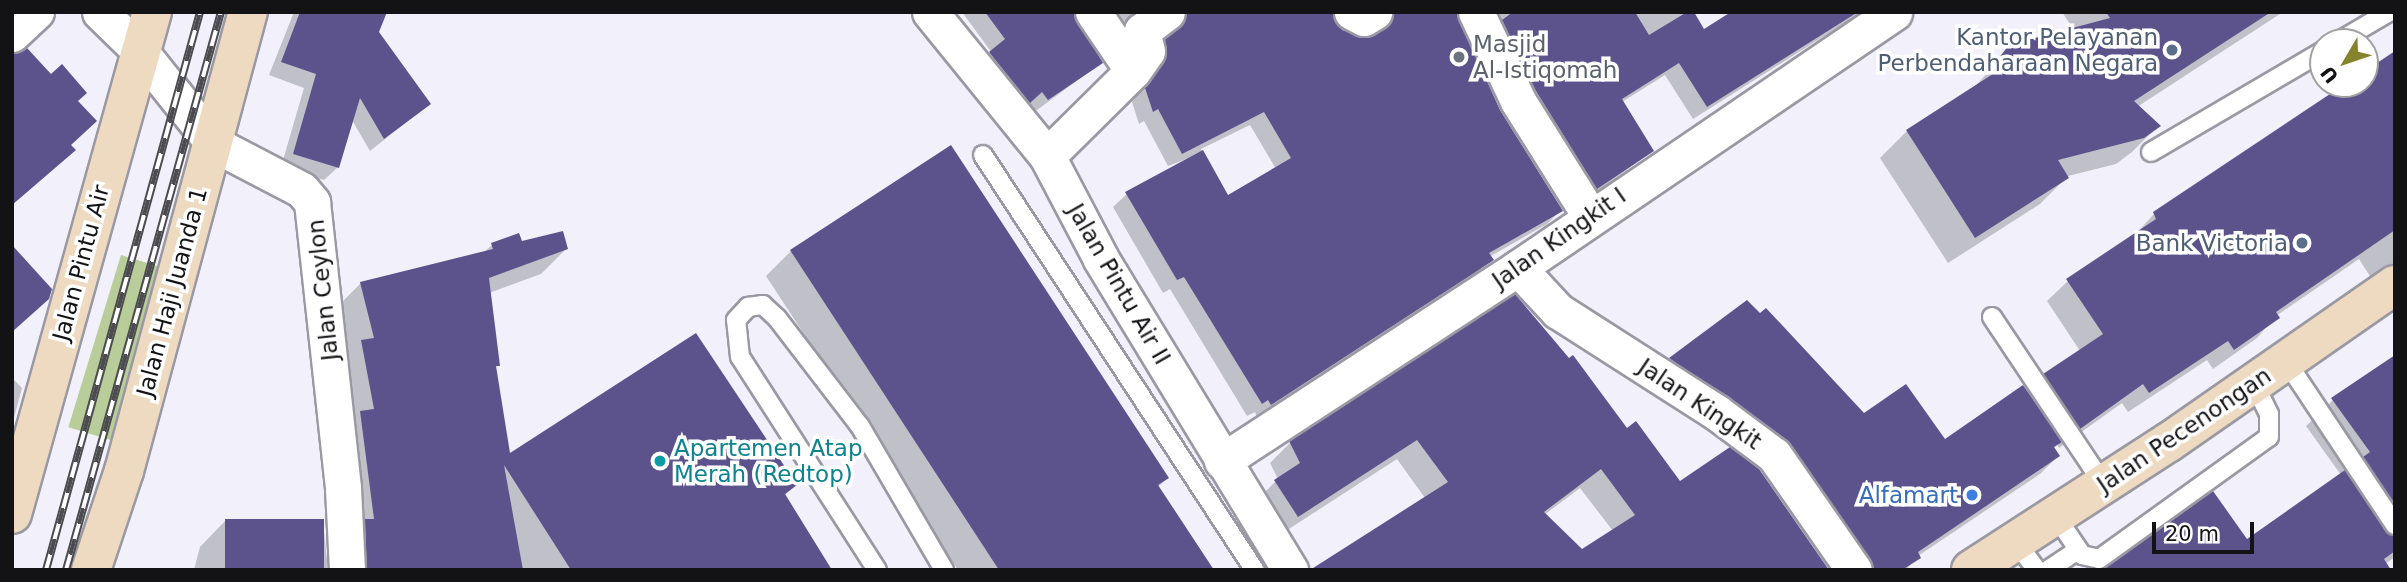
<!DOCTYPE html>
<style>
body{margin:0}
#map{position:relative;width:2407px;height:582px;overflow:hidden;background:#f1f0fb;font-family:"DejaVu Sans",sans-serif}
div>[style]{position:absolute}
.green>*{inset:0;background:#b8cd99;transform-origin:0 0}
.shadow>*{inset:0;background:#0003}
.building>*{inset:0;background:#5c538d;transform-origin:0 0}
.roads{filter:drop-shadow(2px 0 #9a99a3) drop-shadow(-2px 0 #9a99a3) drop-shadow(0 2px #9a99a3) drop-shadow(0 -2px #9a99a3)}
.lane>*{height:18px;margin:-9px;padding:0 9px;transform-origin:9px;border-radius:9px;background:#fff}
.street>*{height:35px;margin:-17.5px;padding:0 17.5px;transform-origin:17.5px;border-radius:17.5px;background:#fff}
.secondary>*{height:38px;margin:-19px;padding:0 19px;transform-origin:19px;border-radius:19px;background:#eedac1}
.rail>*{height:8px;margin-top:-4px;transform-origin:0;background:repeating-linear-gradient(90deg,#fff 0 16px,#4c4b50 0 32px);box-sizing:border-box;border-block:2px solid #4c4b50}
.dots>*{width:19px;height:19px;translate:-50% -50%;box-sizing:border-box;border:4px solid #fff;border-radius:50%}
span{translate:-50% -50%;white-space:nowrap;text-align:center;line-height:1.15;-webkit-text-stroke:7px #fff;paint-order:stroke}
.service-label{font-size:23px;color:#4e5e75}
.right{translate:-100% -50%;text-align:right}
.worship-label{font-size:23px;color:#5b616d}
.left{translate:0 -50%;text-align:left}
.street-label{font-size:23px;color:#131316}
.culture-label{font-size:23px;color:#0d838f}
.shop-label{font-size:23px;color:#366cbe}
.frame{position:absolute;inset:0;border:14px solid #131316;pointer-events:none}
.north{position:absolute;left:2309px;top:28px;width:70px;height:70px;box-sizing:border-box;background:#fff;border:2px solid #a1a1a2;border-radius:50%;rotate:231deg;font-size:19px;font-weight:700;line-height:28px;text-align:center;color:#131316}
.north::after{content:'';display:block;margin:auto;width:24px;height:32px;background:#85842d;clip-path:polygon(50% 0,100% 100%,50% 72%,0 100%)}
.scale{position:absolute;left:2152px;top:522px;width:102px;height:32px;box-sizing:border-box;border:4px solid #131316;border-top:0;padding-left:9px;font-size:21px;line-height:24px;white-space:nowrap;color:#131316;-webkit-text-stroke:5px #fff;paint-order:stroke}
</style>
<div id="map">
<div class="green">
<i style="left:121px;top:255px;width:45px;height:180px;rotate:17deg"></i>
</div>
<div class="shadow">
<i style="clip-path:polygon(294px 12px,385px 12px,377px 33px,429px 104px,370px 151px,352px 120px,338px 167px,324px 180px,281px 167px,304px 88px,269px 75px)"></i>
<i style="clip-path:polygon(962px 12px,1072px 12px,1101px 63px,1033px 113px,1028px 105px,1015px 115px,977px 67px,992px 53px)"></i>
<i style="clip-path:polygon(1093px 12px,1139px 12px,1110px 35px)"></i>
<i style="clip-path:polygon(evenodd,1166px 12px,1256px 12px,1334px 25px,1364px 40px,1381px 27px,1372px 12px,1455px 12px,1499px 113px,1561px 210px,1547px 224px,1489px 257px,1478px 273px,1257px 417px,1255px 412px,1247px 416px,1170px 289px,1163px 293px,1113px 207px,1127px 194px,1197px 155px,1168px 166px,1144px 121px,1139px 124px,1132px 102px,1154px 70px,1152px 54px,1172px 35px,1166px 12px,1250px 125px,1276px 169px,1227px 197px,1201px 149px,1250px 125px)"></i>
<i style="clip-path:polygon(1475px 12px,1692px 12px,1704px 31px,1734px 12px,1862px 12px,1693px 119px,1665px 75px,1622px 102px,1652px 151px,1583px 202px)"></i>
<i style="clip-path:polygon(2062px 12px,2283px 12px,2137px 107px,2158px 126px,2132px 152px,2116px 164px,2068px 176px,2040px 204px,1948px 263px,1880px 158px,1907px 131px,1973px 89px,2010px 47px,2074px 30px)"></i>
<i style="clip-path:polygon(2395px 53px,2395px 312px,2393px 294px,2375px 284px,2359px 259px,2276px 316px,2257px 338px,2213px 369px,2207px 360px,2128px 412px,2122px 403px,2059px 448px,2057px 444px,2053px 449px,2058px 456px,2040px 474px,1918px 556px,1906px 570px,1848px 570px,1772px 461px,1653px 377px,1747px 303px,1864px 416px,1944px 441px,2027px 393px,2080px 351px,2047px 301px,2068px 281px,2134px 236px,2154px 214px,2348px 84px,2365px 84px,2365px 73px)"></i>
<i style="clip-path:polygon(12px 54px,76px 102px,70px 145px,74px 150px,12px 205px)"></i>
<i style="clip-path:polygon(950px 147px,1167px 478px,1158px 487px,1212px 570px,958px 570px,766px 276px,791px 251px)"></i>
<i style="clip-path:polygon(521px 243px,566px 249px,541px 274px,489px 293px,498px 365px,494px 369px,508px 456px,795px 485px,784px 496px,830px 570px,340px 570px,337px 367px,347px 357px,335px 309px,361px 283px,483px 253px,492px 245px)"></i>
<i style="clip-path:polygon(2395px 357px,2395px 557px,2385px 564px,2247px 541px,2341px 475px,2306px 426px,2333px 400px)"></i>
<i style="clip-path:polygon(12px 378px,22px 388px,12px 425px)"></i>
<i style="clip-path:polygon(evenodd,1626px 430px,1680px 484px,1827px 570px,1320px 570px,1425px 498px,1397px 459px,1278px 536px,1256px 501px,1278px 479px,1270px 463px,1290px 443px,1626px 430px,1580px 488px,1613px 531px,1581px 552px,1544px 515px,1580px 488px)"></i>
<i style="clip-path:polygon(225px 521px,323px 521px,328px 570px,194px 570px,200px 547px)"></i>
</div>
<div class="building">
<i style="clip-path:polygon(300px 12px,387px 12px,379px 32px,431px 104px,384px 139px,360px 98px,339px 168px,293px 154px,316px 74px,281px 62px)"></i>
<i style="clip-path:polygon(985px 12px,1073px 12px,1103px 63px,1048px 100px,1042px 92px,1030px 103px,989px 52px,1005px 39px)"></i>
<i style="clip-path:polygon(1187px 12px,1332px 12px,1342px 30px,1364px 38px,1385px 29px,1394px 12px,1456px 12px,1500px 110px,1563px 211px,1489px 253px,1494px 260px,1271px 405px,1268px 400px,1262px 404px,1184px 277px,1177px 280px,1125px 192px,1203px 150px,1228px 195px,1291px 158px,1264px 112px,1182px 154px,1158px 109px,1153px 112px,1145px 88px,1167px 55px,1165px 39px,1180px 28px)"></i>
<i style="clip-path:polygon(1513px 12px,1635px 12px,1649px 35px,1687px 12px,1694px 12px,1704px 29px,1731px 12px,1858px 12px,1707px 107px,1679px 63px,1622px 99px,1654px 151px,1597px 189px,1536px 91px,1502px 20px)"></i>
<i style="clip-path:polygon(2106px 12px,2271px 12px,2134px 101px,2161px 126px,2144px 138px,2058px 160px,2069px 178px,1975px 238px,1906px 130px,1999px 70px,1998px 59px,2009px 45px,2110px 18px)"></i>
<i style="clip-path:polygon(27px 48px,51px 74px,62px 64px,87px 93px,78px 101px,97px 121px,71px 145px,76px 150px,12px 205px,12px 54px)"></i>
<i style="clip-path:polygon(2395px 51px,2395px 230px,2276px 312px,2280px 318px,2234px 350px,2228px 341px,2149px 393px,2143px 384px,2080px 429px,2043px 374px,2103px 334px,2066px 279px,2156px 219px,2153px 212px,2345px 84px,2365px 84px,2365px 71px)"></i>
<i style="clip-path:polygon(951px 145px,1169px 478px,1158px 485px,1214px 570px,999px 570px,790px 250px)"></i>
<i style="clip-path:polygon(563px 231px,568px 249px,489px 278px,500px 366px,496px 366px,510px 453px,696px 333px,797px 485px,785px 494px,832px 570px,571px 570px,504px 465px,523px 570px,367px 570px,365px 519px,374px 519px,360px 411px,374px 409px,361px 340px,374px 338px,360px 282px,493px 249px,491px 243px,519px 233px,522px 241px)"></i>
<i style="clip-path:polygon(12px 245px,52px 289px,49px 299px,12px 332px)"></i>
<i style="clip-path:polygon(evenodd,1515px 294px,1569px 358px,1573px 355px,1627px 428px,1636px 421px,1680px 481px,1730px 447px,1759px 469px,1829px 570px,1310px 570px,1448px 482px,1417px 440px,1298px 517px,1274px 480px,1300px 463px,1289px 441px,1515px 294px,1601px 469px,1635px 515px,1582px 549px,1544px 512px,1601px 469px)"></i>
<i style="clip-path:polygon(1747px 300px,1760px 313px,1766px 308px,1864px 413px,1906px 384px,1945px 439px,2023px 385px,2062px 442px,2054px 447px,2060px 456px,1918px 552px,1921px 558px,1902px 570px,1874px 570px,1790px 443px,1669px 358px)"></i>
<i style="clip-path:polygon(2395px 355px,2395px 504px,2363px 457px,2370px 452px,2331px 398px)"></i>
<i style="clip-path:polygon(2345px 470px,2386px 531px,2395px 536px,2395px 551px,2384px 559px,2391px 570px,2102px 570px,2213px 491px,2247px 539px)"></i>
<i style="left:225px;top:519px;width:99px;height:52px"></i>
</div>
<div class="roads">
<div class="lane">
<i style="left:2338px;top:42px;width:59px;rotate:-30.5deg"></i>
<i style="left:2151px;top:152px;width:199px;rotate:-30.4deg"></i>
<i style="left:983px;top:155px;width:496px;rotate:56.8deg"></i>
<i style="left:1992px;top:317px;width:202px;rotate:56.3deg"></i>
<i style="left:2286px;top:361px;width:197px;rotate:56.4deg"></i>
<i style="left:2055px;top:515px;width:48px;rotate:56deg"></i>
<i style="left:2082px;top:555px;width:17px;rotate:13deg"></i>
<i style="left:2099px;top:559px;width:209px;rotate:-35.7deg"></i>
<i style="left:2269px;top:437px;width:23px;rotate:-90deg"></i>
<i style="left:2269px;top:414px;width:34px;rotate:-116deg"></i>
<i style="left:2015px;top:541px;width:36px;rotate:53deg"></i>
<i style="left:877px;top:570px;width:253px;rotate:-122.7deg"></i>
<i style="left:740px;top:357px;width:37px;rotate:-96deg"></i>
<i style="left:736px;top:320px;width:18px;rotate:-47deg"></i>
<i style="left:748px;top:307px;width:15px;rotate:-8deg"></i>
<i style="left:763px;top:305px;width:19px;rotate:43deg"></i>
<i style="left:777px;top:318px;width:136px;rotate:52.5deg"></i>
<i style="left:860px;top:426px;width:167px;rotate:59.7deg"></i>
<i style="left:2048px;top:570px;width:36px;rotate:-34deg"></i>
</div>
<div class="street">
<i style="left:100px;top:12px;width:54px;rotate:44.3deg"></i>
<i style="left:139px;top:50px;width:120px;rotate:51.4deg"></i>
<i style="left:214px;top:144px;width:99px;rotate:27.6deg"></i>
<i style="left:302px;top:190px;width:16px;rotate:50deg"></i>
<i style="left:312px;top:202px;width:288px;rotate:83.8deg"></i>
<i style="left:343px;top:488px;width:82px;rotate:87.2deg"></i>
<i style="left:930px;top:12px;width:186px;rotate:50.9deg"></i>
<i style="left:1047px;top:156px;width:116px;rotate:62.3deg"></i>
<i style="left:1101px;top:259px;width:364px;rotate:58.7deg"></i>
<i style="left:1093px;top:12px;width:71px;rotate:55.9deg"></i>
<i style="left:1352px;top:12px;width:13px;rotate:27deg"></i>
<i style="left:1364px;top:18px;width:12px;rotate:-31deg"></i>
<i style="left:1476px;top:12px;width:98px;rotate:64.7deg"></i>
<i style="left:1518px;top:101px;width:136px;rotate:57.9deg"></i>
<i style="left:12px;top:34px;width:33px;rotate:-43deg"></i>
<i style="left:1047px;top:156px;width:121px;rotate:-44.7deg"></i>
<i style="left:1133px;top:71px;width:24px;rotate:-55deg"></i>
<i style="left:1147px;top:51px;width:21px;rotate:-104deg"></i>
<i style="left:1142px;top:31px;width:31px;rotate:-37deg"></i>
<i style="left:1518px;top:268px;width:59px;rotate:47.1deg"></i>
<i style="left:1558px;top:311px;width:188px;rotate:32.6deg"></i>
<i style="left:1716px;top:412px;width:72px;rotate:36.6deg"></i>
<i style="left:1774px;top:455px;width:140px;rotate:55.2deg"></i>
<i style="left:1222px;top:461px;width:353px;rotate:-33.1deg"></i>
<i style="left:1518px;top:268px;width:455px;rotate:-34.2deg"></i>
</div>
<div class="secondary">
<i style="left:12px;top:514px;width:521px;rotate:-74.42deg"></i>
<i style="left:91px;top:570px;width:104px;rotate:-71.6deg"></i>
<i style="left:124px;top:471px;width:475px;rotate:-74.9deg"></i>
<i style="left:1971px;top:570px;width:236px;rotate:-32.9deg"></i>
<i style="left:2169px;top:442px;width:275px;rotate:-34.8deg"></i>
</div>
</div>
<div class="rail">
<i style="left:46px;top:570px;width:579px;rotate:-74.57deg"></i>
<i style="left:66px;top:570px;width:579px;rotate:-74.48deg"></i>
</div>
<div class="dots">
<i style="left:2172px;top:50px;background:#5c6f8a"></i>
<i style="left:1459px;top:57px;background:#6b7280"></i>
<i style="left:2302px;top:243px;background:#5c6f8a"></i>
<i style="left:660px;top:461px;background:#0f9aa8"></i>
<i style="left:1972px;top:495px;background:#3f7fe0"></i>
</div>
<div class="service-label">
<span class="right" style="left:2158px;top:50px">Kantor Pelayanan<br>Perbendaharaan Negara</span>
<span class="right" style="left:2288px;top:243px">Bank Victoria</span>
</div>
<div class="worship-label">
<span class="left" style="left:1473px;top:57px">Masjid<br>Al-Istiqomah</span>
</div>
<div class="street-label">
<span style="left:1559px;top:238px;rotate:-35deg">Jalan Kingkit I</span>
<span style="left:81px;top:263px;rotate:-75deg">Jalan Pintu Air</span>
<span style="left:1119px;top:284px;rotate:60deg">Jalan Pintu Air II</span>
<span style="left:323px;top:290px;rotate:-96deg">Jalan Ceylon</span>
<span style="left:172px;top:292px;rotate:-75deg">Jalan Haji Juanda 1</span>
<span style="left:1700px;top:404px;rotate:34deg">Jalan Kingkit</span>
<span style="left:2184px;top:430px;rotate:-34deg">Jalan Pecenongan</span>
</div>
<div class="culture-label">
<span class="left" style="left:674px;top:461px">Apartemen Atap<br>Merah (Redtop)</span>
</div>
<div class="shop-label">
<span class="right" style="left:1958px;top:495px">Alfamart</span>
</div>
<div class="frame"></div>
<div class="north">U</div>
<div class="scale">20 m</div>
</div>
